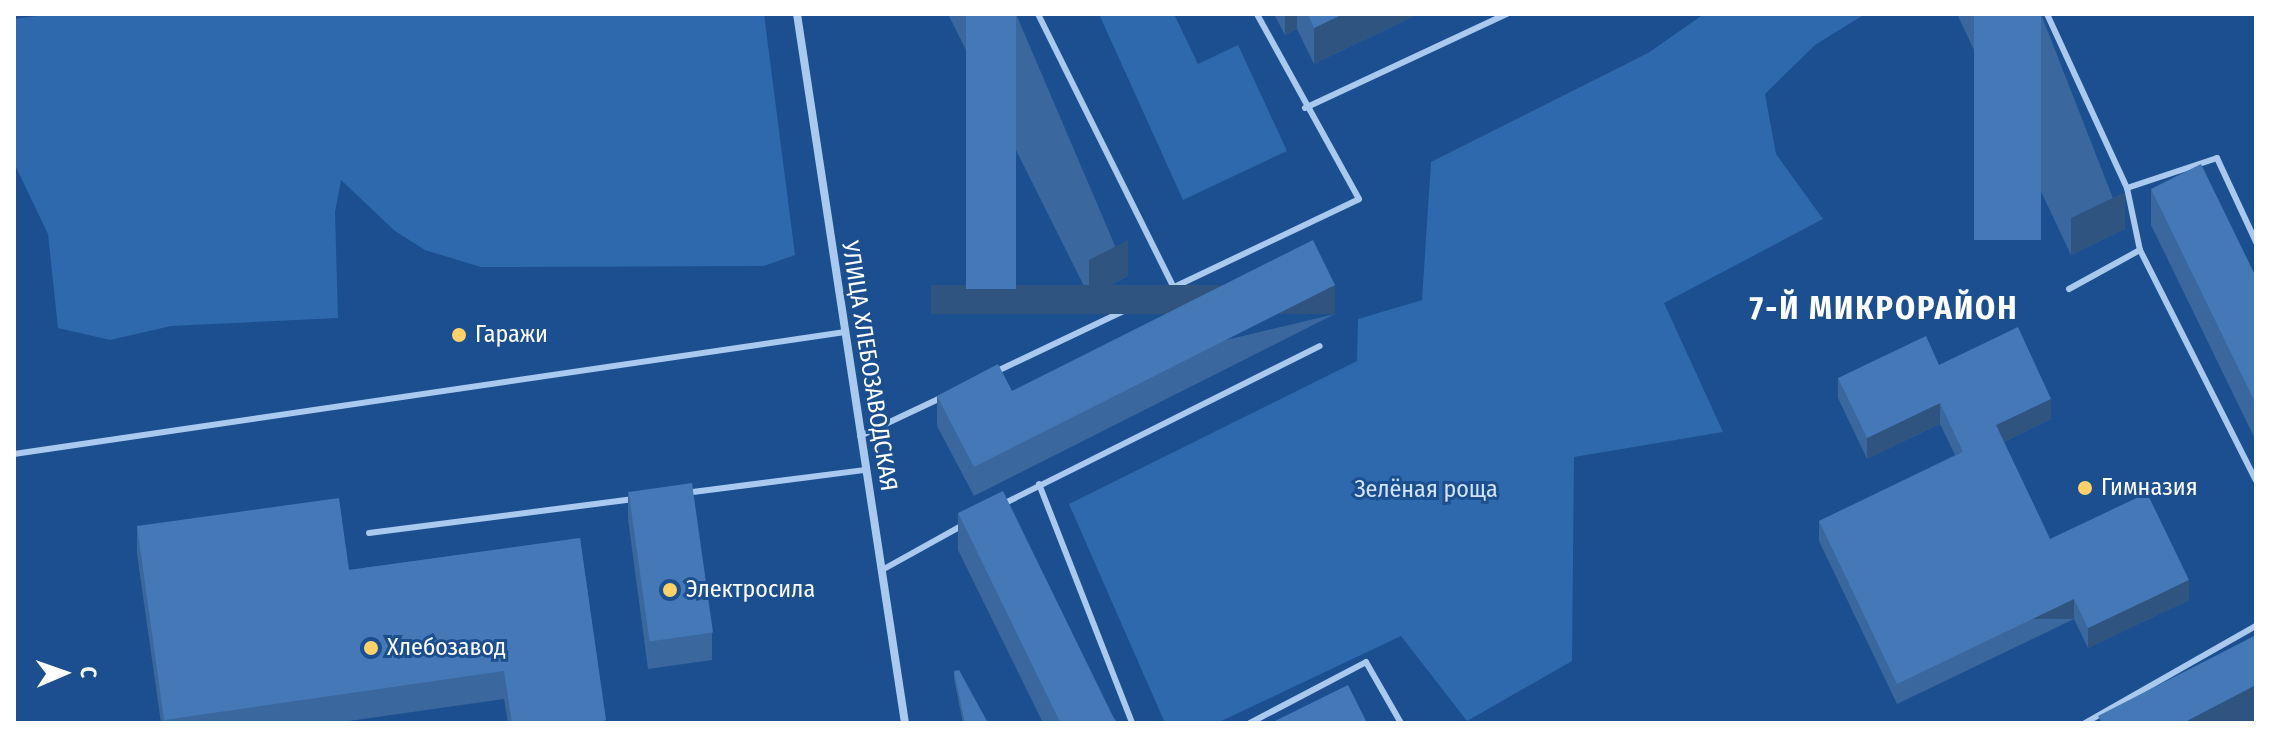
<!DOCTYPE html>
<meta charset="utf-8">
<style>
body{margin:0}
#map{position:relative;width:2270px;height:737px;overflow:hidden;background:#1b4f8f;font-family:"Fira Sans Condensed",sans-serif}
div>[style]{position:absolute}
.green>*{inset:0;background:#2e69ad}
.service>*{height:6px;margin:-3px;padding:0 3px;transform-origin:3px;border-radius:3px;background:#a9c9ee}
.minor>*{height:8px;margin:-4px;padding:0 4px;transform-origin:4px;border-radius:4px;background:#a9c9ee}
.wall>*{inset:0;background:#3a679d}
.shaded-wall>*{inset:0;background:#305480;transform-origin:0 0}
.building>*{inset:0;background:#4478b7;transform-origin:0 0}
.dots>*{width:22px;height:22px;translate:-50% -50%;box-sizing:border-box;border:4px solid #1b4f8f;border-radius:50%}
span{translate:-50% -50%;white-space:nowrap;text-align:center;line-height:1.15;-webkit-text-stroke:6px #1b4f8f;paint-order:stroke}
.poi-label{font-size:24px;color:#fff}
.left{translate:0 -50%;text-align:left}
.street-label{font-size:24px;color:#fff}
.park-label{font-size:24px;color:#cfe3fa}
.district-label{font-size:32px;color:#fff;font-weight:700;letter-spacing:2px}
.frame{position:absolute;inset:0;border:16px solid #fff;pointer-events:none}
.north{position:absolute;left:24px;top:633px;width:80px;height:80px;-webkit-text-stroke:6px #1b4f8f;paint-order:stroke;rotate:88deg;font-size:22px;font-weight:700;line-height:32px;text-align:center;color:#fff}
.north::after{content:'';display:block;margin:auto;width:28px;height:36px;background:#fff;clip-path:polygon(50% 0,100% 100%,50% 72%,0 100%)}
</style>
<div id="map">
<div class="green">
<i style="clip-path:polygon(52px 14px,764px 14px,795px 255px,764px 266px,481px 267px,425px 250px,395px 231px,341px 180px,335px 212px,338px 318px,171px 326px,110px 340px,58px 328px,48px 234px,14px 163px,14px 19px)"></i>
<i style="clip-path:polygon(1099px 14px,1174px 14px,1198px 64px,1238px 45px,1287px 151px,1183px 200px)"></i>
<i style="clip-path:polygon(1704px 14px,1865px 14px,1815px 45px,1765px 94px,1776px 154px,1823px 219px,1664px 303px,1723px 432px,1574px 457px,1572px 661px,1467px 721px,1401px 636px,1217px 723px,1165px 723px,1069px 504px,1357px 361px,1358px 319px,1422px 300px,1431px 162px,1648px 53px)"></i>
</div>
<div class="service">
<i style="left:1038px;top:14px;width:306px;rotate:63.6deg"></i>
<i style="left:2047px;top:14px;width:192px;rotate:65.3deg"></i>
<i style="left:2127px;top:188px;width:63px;rotate:78.2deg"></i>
<i style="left:2140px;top:250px;width:258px;rotate:63.3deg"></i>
<i style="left:1305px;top:108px;width:223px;rotate:-25deg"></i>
<i style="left:2127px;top:188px;width:95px;rotate:-18.4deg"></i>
<i style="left:2217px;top:158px;width:93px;rotate:65.1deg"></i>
<i style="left:2069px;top:289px;width:81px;rotate:-28.8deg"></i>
<i style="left:993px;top:373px;width:405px;rotate:-25.4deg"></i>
<i style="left:1359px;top:199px;width:211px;rotate:-118.9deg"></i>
<i style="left:860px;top:436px;width:92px;rotate:-25.2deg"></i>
<i style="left:14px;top:454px;width:840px;rotate:-8.35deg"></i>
<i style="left:1039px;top:484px;width:256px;rotate:68.7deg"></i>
<i style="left:685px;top:493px;width:180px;rotate:-7.3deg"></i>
<i style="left:1001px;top:505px;width:356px;rotate:-26.5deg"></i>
<i style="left:369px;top:533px;width:267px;rotate:-7.3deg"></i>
<i style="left:882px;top:570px;width:93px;rotate:-29.1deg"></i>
<i style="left:1250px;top:723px;width:131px;rotate:-27.7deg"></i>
<i style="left:1366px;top:662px;width:70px;rotate:60.2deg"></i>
<i style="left:2085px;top:723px;width:197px;rotate:-29.6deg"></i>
</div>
<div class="minor">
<i style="left:797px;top:14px;width:717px;rotate:81.34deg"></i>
</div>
<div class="wall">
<i style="clip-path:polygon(948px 14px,1016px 14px,1128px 276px,1089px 296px)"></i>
<i style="clip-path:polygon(1274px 14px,1418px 14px,1314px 64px,1297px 29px,1285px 35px)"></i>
<i style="clip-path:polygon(1957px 14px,2041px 14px,2125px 229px,2071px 255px)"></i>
<i style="clip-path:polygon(2151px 189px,2256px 277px,2256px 441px,2151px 225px)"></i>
<i style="clip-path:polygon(1335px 314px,974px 496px,937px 426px,937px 396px,1012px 391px)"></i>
<i style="clip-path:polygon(1939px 365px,2051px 419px,2004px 442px,2050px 539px,2189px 600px,2088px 648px,2074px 619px,1897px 704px,1819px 541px,1819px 521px,1955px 455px,1940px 424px,1867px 459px,1838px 398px,1838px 378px)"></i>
<i style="clip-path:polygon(628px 491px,712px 633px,712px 660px,648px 669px,628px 519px)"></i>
<i style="clip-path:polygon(958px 513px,1118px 723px,1043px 723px,958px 550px)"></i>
<i style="clip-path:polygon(137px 526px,349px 570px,580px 538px,606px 723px,508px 723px,504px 699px,335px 723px,161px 723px,137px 554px)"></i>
<i style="clip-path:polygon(954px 671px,988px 723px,963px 723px,954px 679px)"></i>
</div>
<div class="shaded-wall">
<i style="clip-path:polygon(1285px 14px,1297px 14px,1297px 29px,1285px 35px)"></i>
<i style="clip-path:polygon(1343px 14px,1418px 14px,1314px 64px,1314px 28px)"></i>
<i style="clip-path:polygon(2125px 192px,2125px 229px,2071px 255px,2071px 218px)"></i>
<i style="clip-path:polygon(1128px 240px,1128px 276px,1089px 296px,1089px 260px)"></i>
<i style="left:1335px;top:285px;width:29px;height:404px;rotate:90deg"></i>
<i style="clip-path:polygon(2051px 399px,2051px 419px,1996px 446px,1996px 425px)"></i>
<i style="clip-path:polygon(1940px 403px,1940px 424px,1867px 459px,1867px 438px)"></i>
<i style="clip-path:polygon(2189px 580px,2189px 600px,2088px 648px,2088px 628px)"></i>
<i style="left:2074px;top:599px;width:20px;height:196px;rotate:90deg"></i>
<i style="clip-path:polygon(2256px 685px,2256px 722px,2254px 723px,2183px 723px)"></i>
</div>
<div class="building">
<i style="left:966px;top:14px;width:50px;height:275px"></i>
<i style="clip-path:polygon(1308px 14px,1343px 14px,1314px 28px)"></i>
<i style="left:1974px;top:14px;width:67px;height:226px"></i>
<i style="clip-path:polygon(2201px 164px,2256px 277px,2256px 404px,2151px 189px)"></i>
<i style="clip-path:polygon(1313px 240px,1335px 285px,974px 467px,937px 396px,998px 364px,1012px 391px)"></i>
<i style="clip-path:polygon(2018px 327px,2051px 399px,1996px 425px,2050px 539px,2147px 493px,2189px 580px,2088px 628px,2074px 599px,1897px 684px,1819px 521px,1963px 452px,1940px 403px,1867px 438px,1838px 378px,1926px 336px,1939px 365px)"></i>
<i style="left:692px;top:483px;width:151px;height:64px;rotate:82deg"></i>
<i style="left:1003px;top:491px;width:259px;height:50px;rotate:64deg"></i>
<i style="clip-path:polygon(339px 498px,349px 570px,580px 538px,606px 720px,586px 723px,512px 723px,504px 671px,164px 720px,137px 526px)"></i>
<i style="clip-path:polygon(2256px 635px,2256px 685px,2183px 723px,2102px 723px,2098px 716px)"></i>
<i style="clip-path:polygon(959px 670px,988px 723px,965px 723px,954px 671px)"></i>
<i style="clip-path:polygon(1348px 685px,1367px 723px,1271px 723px)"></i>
</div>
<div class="dots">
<i style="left:459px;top:335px;background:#ffd166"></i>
<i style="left:2085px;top:488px;background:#ffd166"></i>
<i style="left:670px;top:590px;background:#ffd166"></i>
<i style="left:371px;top:648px;background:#ffd166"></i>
</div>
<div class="poi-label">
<span class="left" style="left:475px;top:335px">Гаражи</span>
<span class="left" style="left:2101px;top:488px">Гимназия</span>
<span class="left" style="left:686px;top:590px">Электросила</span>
<span class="left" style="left:387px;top:648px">Хлебозавод</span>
</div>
<div class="street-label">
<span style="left:869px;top:366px;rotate:81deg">УЛИЦА ХЛЕБОЗАВОДСКАЯ</span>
</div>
<div class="park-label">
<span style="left:1426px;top:490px">Зелёная роща</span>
</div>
<div class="district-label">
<span style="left:1884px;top:308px">7-Й МИКРОРАЙОН</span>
</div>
<div class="frame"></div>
<div class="north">С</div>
</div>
